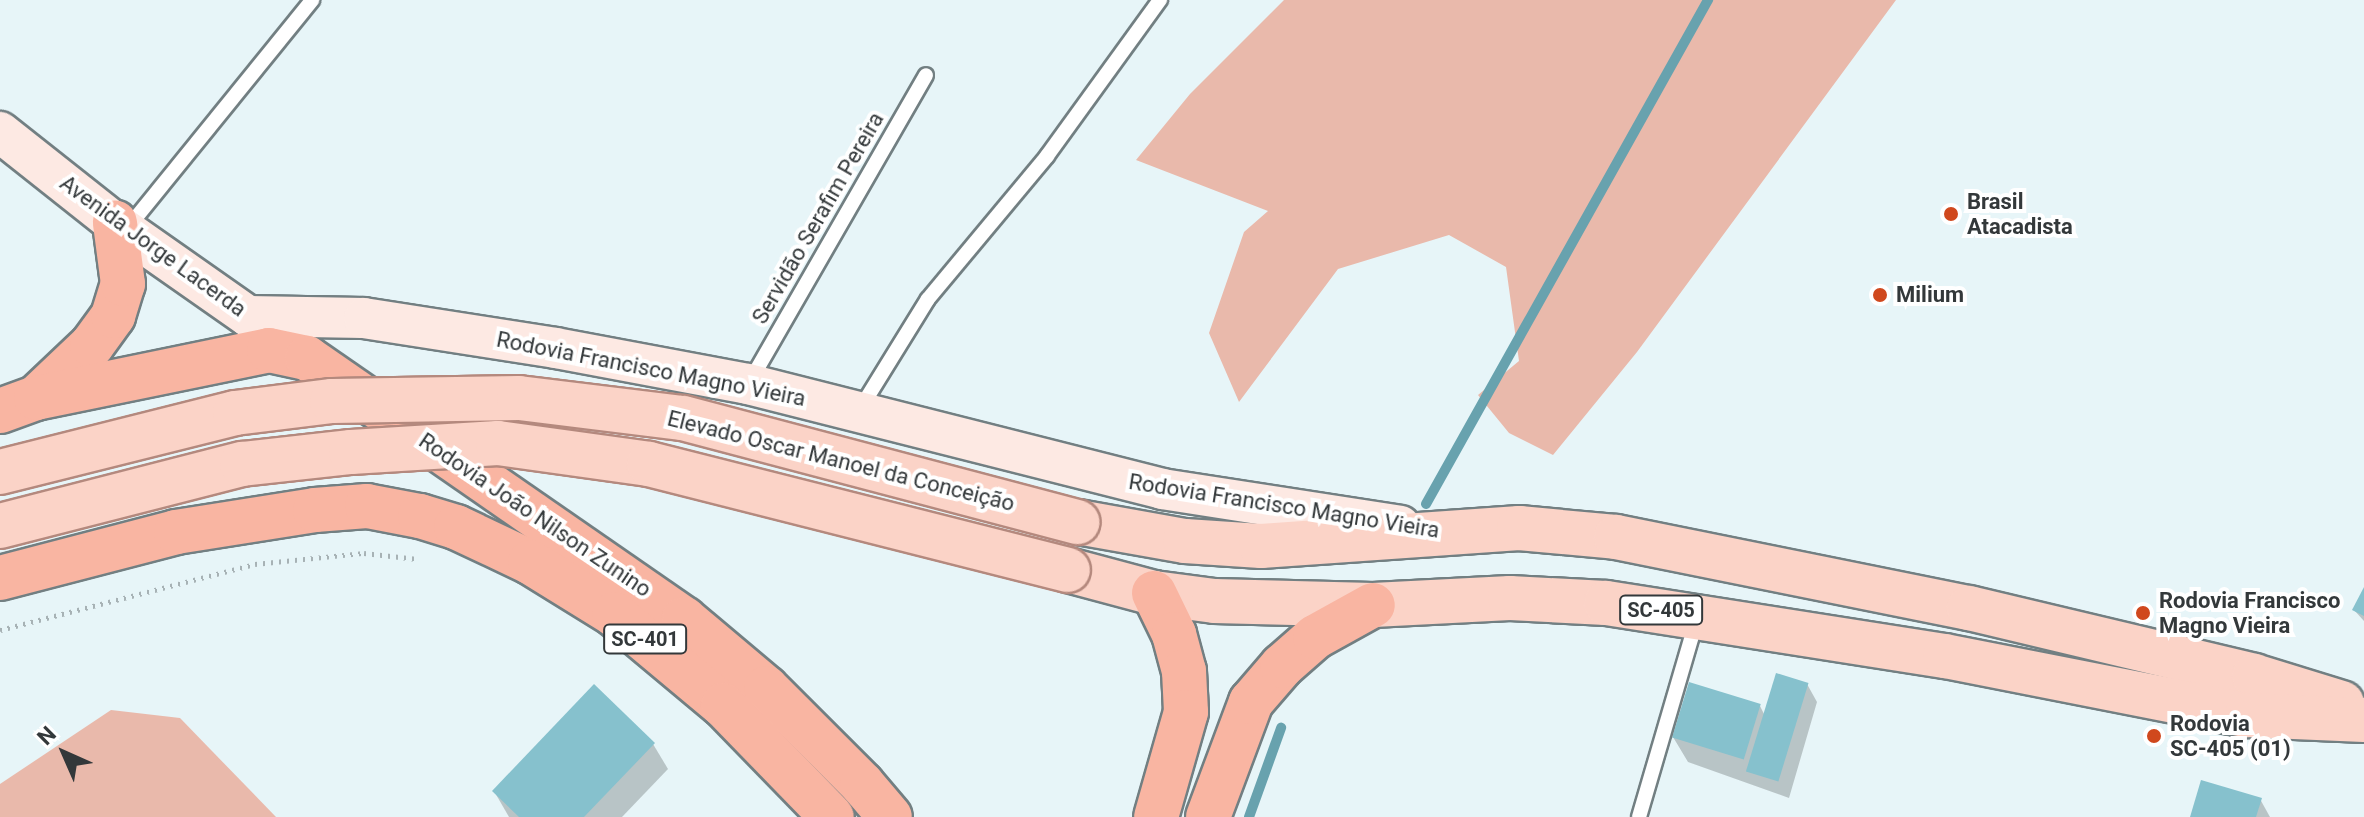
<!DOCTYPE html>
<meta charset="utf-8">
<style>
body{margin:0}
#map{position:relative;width:2364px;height:817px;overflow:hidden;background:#e7f5f8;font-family:Roboto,sans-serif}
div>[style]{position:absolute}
.green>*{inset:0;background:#e9b9ab}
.shadow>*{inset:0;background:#0003}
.stream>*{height:10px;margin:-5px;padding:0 5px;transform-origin:5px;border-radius:5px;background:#68a2ae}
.building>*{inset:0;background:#86c1cd;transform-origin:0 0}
.path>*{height:5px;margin-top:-2.5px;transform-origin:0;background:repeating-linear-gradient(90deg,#a7b2b5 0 2px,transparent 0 8px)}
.roads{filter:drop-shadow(2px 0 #727f82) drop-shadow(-2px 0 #727f82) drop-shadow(0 2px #727f82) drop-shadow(0 -2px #727f82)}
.lane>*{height:14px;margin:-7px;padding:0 7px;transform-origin:7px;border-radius:7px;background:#fff}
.secondary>*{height:40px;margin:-20px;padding:0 20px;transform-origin:20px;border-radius:20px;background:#fde9e3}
.primary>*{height:44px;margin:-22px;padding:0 22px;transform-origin:22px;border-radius:22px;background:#fbd3c7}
.highway>*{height:44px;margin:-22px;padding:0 22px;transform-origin:22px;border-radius:22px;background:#f9b5a2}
.bridges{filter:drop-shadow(2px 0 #b4897e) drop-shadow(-2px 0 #b4897e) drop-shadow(0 2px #b4897e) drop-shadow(0 -2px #b4897e)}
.primary-bridge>*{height:44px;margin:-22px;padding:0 22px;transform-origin:22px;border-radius:22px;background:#fbd3c7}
.dots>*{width:22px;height:22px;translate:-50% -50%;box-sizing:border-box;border:4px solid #fff;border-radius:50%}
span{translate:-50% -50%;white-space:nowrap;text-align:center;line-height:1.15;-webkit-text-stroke:8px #fff;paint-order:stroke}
.shield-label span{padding:2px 6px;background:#fff;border:2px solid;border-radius:6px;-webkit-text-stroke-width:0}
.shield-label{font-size:20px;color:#33383a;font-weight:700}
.poi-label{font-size:22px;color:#33383a;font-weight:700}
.left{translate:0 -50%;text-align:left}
.street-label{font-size:22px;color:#33383a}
.north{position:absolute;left:24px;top:713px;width:80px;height:80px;-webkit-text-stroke:6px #fff;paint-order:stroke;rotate:315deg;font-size:22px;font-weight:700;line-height:32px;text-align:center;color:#33383a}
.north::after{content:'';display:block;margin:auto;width:28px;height:36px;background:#33383a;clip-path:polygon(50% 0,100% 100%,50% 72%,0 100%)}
</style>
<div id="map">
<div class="green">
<i style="clip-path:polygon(1284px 0,1896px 0,1637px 352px,1553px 455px,1509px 433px,1478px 395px,1519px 361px,1506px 267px,1449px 235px,1338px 269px,1239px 402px,1209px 333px,1244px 232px,1268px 211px,1136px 160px,1190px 94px)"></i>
<i style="clip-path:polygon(111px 710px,180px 718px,276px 817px,0 817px,0 784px)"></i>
</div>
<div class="shadow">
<i style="clip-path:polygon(2364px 591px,2364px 621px,2354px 610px)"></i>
<i style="clip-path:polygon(1807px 684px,1817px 702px,1789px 798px,1688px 762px,1673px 737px,1760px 706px,1765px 716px)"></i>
<i style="clip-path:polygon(653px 744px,668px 769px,622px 817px,509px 817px,494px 791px)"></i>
<i style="clip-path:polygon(2260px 799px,2270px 817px,2192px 817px)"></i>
</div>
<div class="stream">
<i style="left:1426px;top:504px;width:578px;rotate:-60.77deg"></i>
<i style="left:1249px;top:817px;width:95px;rotate:-70.2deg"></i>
</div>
<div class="building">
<i style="clip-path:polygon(2364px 587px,2364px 616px,2352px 610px)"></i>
<i style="left:1776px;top:673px;width:34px;height:103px;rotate:17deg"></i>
<i style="left:1689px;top:682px;width:75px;height:58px;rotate:17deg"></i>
<i style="clip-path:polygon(594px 684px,655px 743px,584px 817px,519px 817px,492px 791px)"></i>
<i style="clip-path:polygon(2201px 780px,2262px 798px,2256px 817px,2190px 817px)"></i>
</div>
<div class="path">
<i style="left:0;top:630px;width:263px;rotate:-14.5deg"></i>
<i style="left:255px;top:564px;width:110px;rotate:-5.8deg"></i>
<i style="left:364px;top:553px;width:54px;rotate:6.3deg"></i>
</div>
<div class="roads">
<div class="lane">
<i style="left:126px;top:230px;width:296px;rotate:-51deg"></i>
<i style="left:749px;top:383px;width:355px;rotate:-60.1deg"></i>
<i style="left:860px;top:409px;width:129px;rotate:-58.3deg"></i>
<i style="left:928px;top:299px;width:186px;rotate:-50.2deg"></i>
<i style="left:1047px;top:156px;width:193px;rotate:-54.1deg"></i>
<i style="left:1639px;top:817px;width:203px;rotate:-73.7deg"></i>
</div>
<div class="secondary">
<i style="left:0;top:132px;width:147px;rotate:38.4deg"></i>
<i style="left:115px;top:223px;width:187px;rotate:35deg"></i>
<i style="left:248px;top:316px;width:116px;rotate:1deg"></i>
<i style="left:364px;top:318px;width:194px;rotate:8.9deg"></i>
<i style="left:556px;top:348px;width:195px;rotate:10.6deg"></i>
<i style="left:748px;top:384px;width:427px;rotate:14.2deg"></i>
<i style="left:1162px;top:489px;width:241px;rotate:8.8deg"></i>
</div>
<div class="primary">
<i style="left:1078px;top:522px;width:109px;rotate:10.1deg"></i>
<i style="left:1185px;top:541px;width:76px;rotate:3.8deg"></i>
<i style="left:1261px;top:546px;width:259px;rotate:-4deg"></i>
<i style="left:1519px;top:528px;width:97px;rotate:5.3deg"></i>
<i style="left:1616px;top:537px;width:360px;rotate:11.4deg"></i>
<i style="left:1969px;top:608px;width:293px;rotate:13.4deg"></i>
<i style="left:2254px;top:676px;width:92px;rotate:17.1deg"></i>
<i style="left:1068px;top:570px;width:89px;rotate:15deg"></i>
<i style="left:1154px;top:593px;width:61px;rotate:7.6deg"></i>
<i style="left:1214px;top:601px;width:159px;rotate:1.4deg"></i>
<i style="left:1373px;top:605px;width:137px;rotate:-2.9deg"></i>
<i style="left:1510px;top:598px;width:96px;rotate:3deg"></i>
<i style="left:1606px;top:603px;width:343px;rotate:8.9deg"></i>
<i style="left:1945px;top:656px;width:308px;rotate:11.1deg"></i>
<i style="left:2247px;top:715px;width:117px;rotate:2.4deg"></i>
</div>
<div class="highway">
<i style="left:36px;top:398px;width:77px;rotate:-43.4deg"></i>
<i style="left:92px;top:345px;width:36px;rotate:-54deg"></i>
<i style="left:113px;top:316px;width:34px;rotate:-73deg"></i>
<i style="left:123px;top:284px;width:62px;rotate:-97.5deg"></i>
<i style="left:0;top:411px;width:38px;rotate:-20deg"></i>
<i style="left:36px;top:398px;width:238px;rotate:-11.6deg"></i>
<i style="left:269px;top:350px;width:39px;rotate:12deg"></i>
<i style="left:307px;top:358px;width:459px;rotate:34.7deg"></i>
<i style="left:684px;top:619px;width:107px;rotate:40.1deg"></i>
<i style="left:766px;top:688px;width:136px;rotate:45deg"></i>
<i style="left:862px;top:784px;width:43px;rotate:49.7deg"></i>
<i style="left:0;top:578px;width:182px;rotate:-14.6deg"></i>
<i style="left:176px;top:532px;width:141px;rotate:-9deg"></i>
<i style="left:315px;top:510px;width:52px;rotate:-4.4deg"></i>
<i style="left:367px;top:506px;width:54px;rotate:10.7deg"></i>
<i style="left:420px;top:516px;width:38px;rotate:17deg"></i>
<i style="left:456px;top:527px;width:82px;rotate:25.3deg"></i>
<i style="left:530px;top:562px;width:99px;rotate:31.8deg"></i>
<i style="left:614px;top:614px;width:142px;rotate:39.9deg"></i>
<i style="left:723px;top:705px;width:156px;rotate:45.8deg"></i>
<i style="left:1154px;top:593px;width:46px;rotate:64deg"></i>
<i style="left:1174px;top:634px;width:38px;rotate:75deg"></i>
<i style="left:1184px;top:671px;width:41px;rotate:87.2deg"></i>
<i style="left:1186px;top:712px;width:109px;rotate:105.9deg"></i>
<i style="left:1208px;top:817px;width:123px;rotate:-69.5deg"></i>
<i style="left:1251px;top:702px;width:48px;rotate:-49.3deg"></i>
<i style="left:1282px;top:666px;width:44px;rotate:-41.3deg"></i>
<i style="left:1315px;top:637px;width:66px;rotate:-28.9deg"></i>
</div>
</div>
<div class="bridges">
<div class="primary-bridge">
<i style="left:0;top:472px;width:242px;rotate:-14.1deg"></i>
<i style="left:235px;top:413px;width:98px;rotate:-7.1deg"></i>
<i style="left:332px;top:401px;width:187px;rotate:-0.9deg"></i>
<i style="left:519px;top:398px;width:165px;rotate:7deg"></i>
<i style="left:683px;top:418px;width:408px;rotate:14.8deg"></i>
<i style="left:0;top:526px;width:250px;rotate:-14.4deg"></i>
<i style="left:242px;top:464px;width:110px;rotate:-6.3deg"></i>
<i style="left:351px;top:452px;width:147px;rotate:-3.5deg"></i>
<i style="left:498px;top:443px;width:152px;rotate:7.9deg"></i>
<i style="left:649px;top:464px;width:432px;rotate:14.2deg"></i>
</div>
</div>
<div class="dots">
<i style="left:1951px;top:214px;background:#d0481d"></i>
<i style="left:1880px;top:295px;background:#d0481d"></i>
<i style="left:2143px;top:613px;background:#d0481d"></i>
<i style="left:2154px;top:736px;background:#d0481d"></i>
</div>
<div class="shield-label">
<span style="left:1661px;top:610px">SC-405</span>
<span style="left:645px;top:639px">SC-401</span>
</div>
<div class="poi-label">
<span class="left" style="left:1967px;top:214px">Brasil<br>Atacadista</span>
<span class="left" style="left:1896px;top:295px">Milium</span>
<span class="left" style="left:2159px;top:613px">Rodovia Francisco<br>Magno Vieira</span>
<span class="left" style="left:2170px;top:736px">Rodovia<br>SC-405 (01)</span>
</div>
<div class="street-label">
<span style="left:818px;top:218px;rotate:-60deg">Servidão Serafim Pereira</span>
<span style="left:153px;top:246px;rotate:36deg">Avenida Jorge Lacerda</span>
<span style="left:651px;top:369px;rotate:11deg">Rodovia Francisco Magno Vieira</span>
<span style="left:841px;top:461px;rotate:14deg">Elevado Oscar Manoel da Conceição</span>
<span style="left:1284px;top:506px;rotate:9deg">Rodovia Francisco Magno Vieira</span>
<span style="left:535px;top:515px;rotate:34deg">Rodovia João Nilson Zunino</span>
</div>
<div class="north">N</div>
</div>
